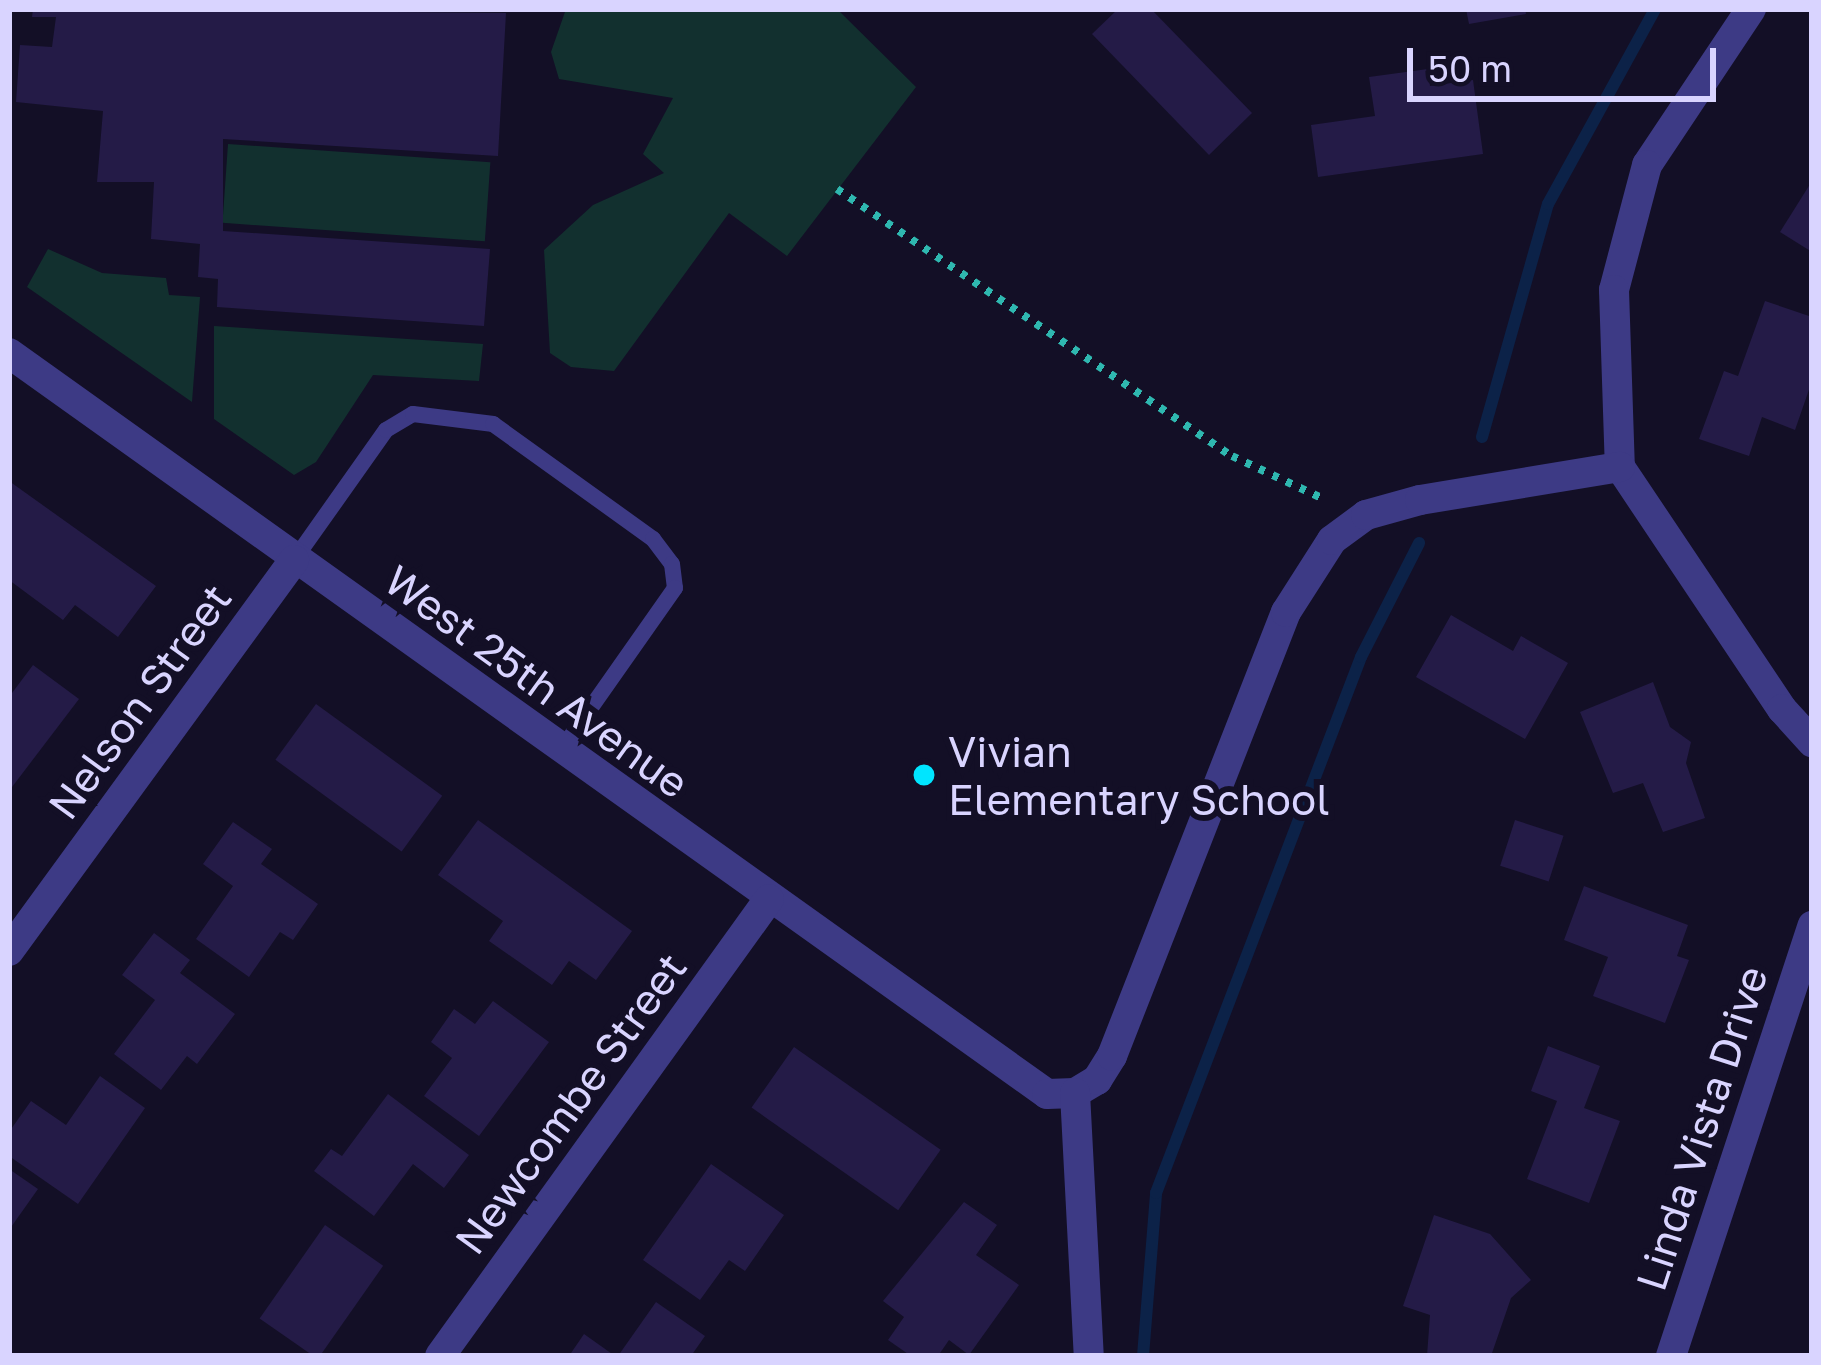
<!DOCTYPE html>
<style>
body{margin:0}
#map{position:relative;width:1821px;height:1365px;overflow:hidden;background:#130f26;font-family:"Golos Text",sans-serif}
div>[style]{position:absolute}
.green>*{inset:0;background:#12302f;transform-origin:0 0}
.stream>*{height:12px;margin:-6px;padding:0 6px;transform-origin:6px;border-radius:6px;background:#0c2248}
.building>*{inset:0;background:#241b47;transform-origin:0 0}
.path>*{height:8px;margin-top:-4px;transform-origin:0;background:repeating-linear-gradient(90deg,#2fb8b0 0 6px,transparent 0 15px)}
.lane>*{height:16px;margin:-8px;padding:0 8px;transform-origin:8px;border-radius:8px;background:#3d3a85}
.street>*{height:30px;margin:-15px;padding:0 15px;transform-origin:15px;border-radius:15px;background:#3d3a85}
.dots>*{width:33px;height:33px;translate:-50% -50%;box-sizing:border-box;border:6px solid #130f26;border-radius:50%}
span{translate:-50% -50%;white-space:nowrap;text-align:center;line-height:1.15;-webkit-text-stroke:12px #130f26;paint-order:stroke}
.street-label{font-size:42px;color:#d9d4ff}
.poi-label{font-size:42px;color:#d9d4ff}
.left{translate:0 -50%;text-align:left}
.frame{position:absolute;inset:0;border:12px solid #d9d4ff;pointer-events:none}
.scale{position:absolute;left:1407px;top:48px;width:309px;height:54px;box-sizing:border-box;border:6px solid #d9d4ff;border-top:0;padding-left:15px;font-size:36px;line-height:42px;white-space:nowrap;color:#d9d4ff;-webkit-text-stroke:9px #130f26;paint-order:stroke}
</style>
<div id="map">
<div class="green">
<i style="clip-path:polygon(566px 9px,837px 9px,916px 87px,787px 256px,729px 213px,614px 371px,571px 367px,550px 353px,544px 250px,593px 205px,664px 173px,643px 154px,673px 98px,559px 79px,551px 52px)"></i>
<i style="left:228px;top:144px;width:263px;height:79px;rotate:4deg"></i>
<i style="clip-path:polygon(48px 249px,102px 273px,166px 278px,169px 295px,200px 297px,192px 402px,27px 287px)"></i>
<i style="clip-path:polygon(214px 326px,483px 344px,479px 381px,373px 375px,316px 462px,294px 475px,214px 419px)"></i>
</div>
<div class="stream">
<i style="left:1482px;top:437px;width:242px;rotate:-74.2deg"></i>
<i style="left:1548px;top:204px;width:222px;rotate:-61.2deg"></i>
<i style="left:1143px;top:1356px;width:164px;rotate:-85.4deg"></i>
<i style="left:1156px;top:1193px;width:574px;rotate:-69.07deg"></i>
<i style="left:1361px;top:657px;width:128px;rotate:-63deg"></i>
</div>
<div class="building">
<i style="clip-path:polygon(33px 9px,506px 13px,498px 156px,223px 139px,223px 231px,490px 249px,484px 326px,217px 307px,218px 279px,198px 277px,200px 244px,151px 239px,154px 182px,97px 182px,103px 111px,16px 102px,20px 45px,52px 47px,56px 17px,32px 17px)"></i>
<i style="clip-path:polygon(1118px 9px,1151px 9px,1252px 113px,1209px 155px,1092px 34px)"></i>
<i style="clip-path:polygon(1466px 9px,1525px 9px,1526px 14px,1469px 24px)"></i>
<i style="clip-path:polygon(1428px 69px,1430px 86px,1473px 80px,1483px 154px,1318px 177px,1311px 125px,1375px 116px,1369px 77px)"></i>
<i style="clip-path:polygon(1812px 181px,1812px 252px,1780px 232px)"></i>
<i style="clip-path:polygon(1765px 301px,1812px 317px,1812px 381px,1795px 430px,1762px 417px,1749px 456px,1699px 439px,1724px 371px,1738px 376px)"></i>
<i style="clip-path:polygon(9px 481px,156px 586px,118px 637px,75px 605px,63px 620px,9px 580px)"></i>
<i style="clip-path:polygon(1451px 615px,1513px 651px,1521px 636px,1568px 663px,1525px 739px,1416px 677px)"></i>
<i style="clip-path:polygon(33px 665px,79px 699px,9px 791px,9px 697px)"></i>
<i style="clip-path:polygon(1653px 682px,1670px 727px,1691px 742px,1686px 763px,1705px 818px,1663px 832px,1643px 783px,1613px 793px,1580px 712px)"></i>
<i style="left:316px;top:704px;width:156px;height:69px;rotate:36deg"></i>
<i style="clip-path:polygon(478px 820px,632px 931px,596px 980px,569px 961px,552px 985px,489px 941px,503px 921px,438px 875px)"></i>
<i style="left:1515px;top:820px;width:51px;height:48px;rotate:18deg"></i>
<i style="clip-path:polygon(233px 822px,272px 849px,261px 864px,318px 904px,293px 940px,280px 932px,249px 977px,196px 939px,233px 886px,203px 864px)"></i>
<i style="clip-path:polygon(1584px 886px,1688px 925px,1677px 956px,1689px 960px,1665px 1023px,1593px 996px,1608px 957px,1564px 940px)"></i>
<i style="clip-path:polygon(154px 933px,190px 960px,180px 973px,235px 1014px,197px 1064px,187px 1056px,161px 1090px,114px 1054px,155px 1000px,122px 975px)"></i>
<i style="clip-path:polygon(493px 1001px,549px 1042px,479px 1136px,424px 1096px,452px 1058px,431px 1042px,454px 1009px,475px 1024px)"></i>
<i style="clip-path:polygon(1548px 1046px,1600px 1066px,1584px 1108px,1620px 1121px,1589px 1203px,1527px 1179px,1557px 1101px,1531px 1091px)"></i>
<i style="left:794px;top:1047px;width:179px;height:74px;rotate:35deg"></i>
<i style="clip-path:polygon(100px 1076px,145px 1108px,78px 1204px,9px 1156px,9px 1132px,31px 1101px,66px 1125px)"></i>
<i style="clip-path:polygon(388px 1094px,469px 1155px,444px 1188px,413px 1164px,374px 1216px,314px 1171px,331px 1149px,342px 1156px)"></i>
<i style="clip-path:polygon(711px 1164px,784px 1215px,745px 1271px,729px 1260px,700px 1300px,643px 1260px)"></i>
<i style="clip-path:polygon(9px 1169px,38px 1189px,9px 1230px)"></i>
<i style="clip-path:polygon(964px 1202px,997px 1225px,976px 1255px,1019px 1285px,969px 1355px,949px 1340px,938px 1356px,911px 1356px,888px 1340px,904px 1317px,883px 1301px)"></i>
<i style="clip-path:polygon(1434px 1215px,1490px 1234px,1531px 1280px,1511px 1298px,1491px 1356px,1427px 1356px,1430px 1315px,1403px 1306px)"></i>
<i style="left:325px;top:1225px;width:71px;height:114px;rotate:35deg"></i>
<i style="clip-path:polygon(656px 1302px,705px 1336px,691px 1356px,618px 1356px)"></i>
<i style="clip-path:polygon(584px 1334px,615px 1356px,569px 1356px)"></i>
</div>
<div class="path">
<i style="left:837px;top:189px;width:477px;rotate:34.1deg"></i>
<i style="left:1232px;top:456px;width:104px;rotate:25.1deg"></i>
</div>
<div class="lane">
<i style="left:294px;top:560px;width:159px;rotate:-54.7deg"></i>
<i style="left:386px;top:430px;width:31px;rotate:-31deg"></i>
<i style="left:413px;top:414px;width:81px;rotate:7.1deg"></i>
<i style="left:493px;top:424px;width:197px;rotate:35.7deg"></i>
<i style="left:653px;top:539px;width:31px;rotate:53deg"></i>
<i style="left:672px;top:564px;width:24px;rotate:83deg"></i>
<i style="left:675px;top:588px;width:198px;rotate:125.1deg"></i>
</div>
<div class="street">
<i style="left:1751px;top:9px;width:187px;rotate:123.7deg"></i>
<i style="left:1647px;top:165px;width:129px;rotate:104.8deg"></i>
<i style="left:1614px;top:290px;width:177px;rotate:88.1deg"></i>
<i style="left:1620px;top:467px;width:291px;rotate:56.2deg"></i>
<i style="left:1782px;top:709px;width:45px;rotate:47.7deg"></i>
<i style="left:9px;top:353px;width:1275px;rotate:35.52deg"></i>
<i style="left:1047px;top:1094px;width:28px;rotate:-2deg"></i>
<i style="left:1075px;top:1093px;width:26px;rotate:-31deg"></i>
<i style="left:1097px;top:1080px;width:28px;rotate:-58deg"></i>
<i style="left:1112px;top:1056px;width:477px;rotate:-68.6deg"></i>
<i style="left:1286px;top:612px;width:85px;rotate:-57.4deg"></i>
<i style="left:1332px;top:540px;width:42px;rotate:-36.3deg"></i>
<i style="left:1366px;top:515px;width:56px;rotate:-15.5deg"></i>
<i style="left:1420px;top:500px;width:203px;rotate:-9.4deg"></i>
<i style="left:9px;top:951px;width:484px;rotate:-53.9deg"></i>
<i style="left:1075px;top:1093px;width:263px;rotate:87deg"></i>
<i style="left:440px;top:1356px;width:563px;rotate:-54.25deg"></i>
<i style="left:1671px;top:1356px;width:453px;rotate:-71.8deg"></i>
</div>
<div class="dots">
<i style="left:924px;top:775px;background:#00e5ff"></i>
</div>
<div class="street-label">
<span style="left:537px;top:681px;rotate:36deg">West 25th Avenue</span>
<span style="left:139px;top:701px;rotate:-54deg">Nelson Street</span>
<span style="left:570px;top:1103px;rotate:-54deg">Newcombe Street</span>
<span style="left:1701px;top:1128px;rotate:-72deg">Linda Vista Drive</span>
</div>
<div class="poi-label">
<span class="left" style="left:948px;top:775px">Vivian<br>Elementary School</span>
</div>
<div class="frame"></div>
<div class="scale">50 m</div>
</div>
